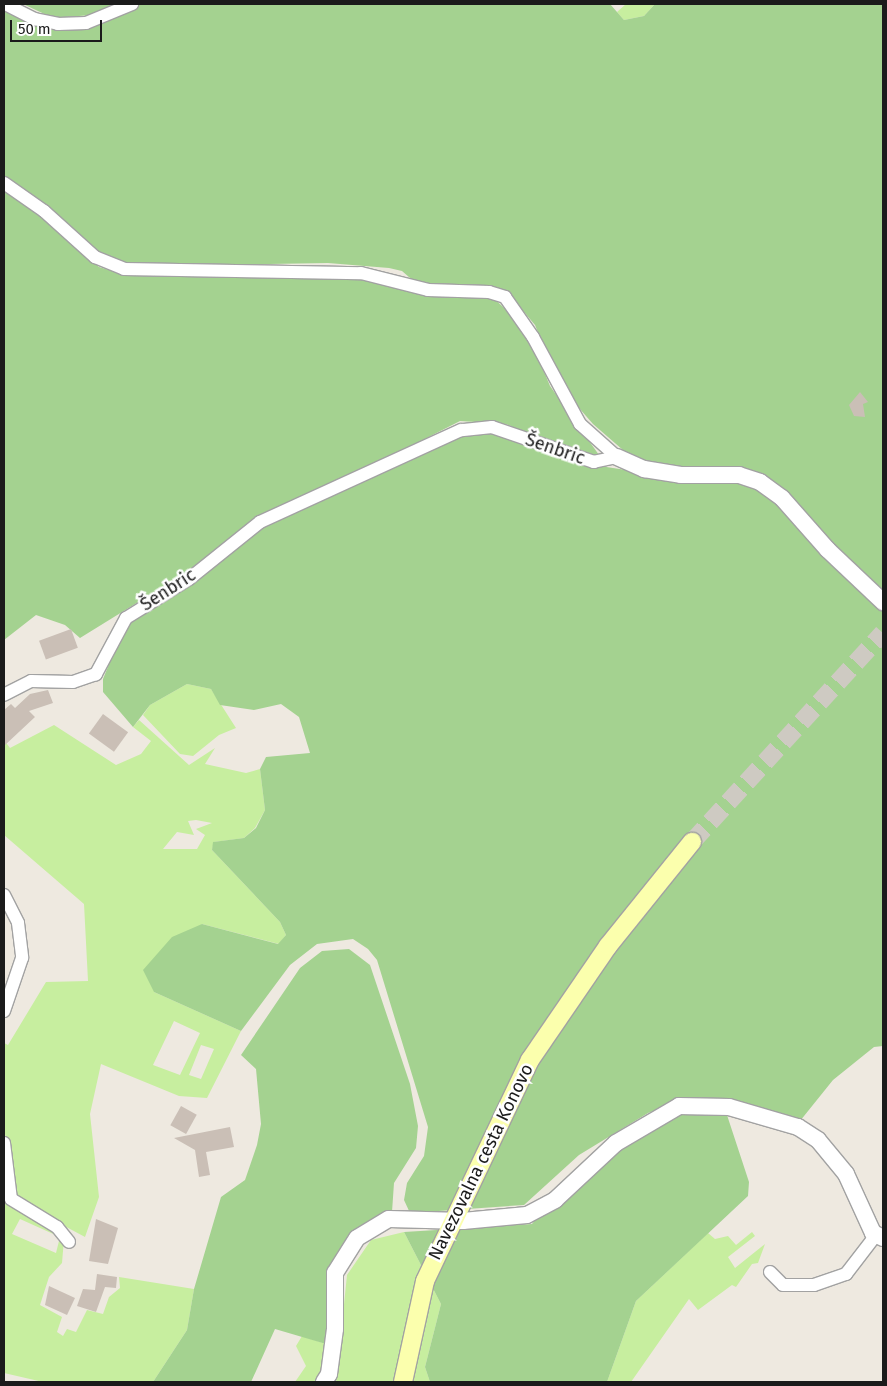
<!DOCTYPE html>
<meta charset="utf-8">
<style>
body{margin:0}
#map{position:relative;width:887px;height:1386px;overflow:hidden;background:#eee9e0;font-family:"Fira Sans",sans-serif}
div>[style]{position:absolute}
.grass>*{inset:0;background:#c7ee9f}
.forest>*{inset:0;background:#a4d290}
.building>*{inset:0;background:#cabfb6;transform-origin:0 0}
.secondary-tunnel>*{height:18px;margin-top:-9px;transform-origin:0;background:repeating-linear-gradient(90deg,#cecac2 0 18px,transparent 0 27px)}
.roads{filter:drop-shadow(1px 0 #a2a2a2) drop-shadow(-1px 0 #a2a2a2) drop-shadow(0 1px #a2a2a2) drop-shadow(0 -1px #a2a2a2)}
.minor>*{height:12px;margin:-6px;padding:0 6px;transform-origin:6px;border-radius:6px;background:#fff}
.tertiary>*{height:16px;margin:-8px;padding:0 8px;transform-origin:8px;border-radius:8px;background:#fff}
.secondary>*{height:18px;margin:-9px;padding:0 9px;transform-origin:9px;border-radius:9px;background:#fbffad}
span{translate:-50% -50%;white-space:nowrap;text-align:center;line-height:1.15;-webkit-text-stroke:5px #fff;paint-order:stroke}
.street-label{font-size:18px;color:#1b1b1b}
.frame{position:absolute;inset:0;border:5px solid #1b1b1b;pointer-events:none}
.scale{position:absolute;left:10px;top:20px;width:92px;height:22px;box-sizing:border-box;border:2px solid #1b1b1b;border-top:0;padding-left:6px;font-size:15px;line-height:18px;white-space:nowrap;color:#1b1b1b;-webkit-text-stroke:4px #fff;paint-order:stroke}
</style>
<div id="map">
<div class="grass">
<i style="clip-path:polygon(626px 4px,655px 4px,644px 16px,624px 20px,617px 12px)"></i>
<i style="clip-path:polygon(187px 684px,211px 689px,236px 728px,219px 735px,193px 756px,180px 754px,143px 715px,150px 705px)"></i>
<i style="clip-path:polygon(evenodd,139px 720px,189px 765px,215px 748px,205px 764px,246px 773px,260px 769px,265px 810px,255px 828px,244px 838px,214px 842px,212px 850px,280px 922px,286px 935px,279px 944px,202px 924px,154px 992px,241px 1031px,207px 1098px,179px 1096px,101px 1064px,90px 1114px,99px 1197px,85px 1237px,16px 1200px,4px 1128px,4px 1043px,8px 1045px,46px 982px,88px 981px,84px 904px,4px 835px,4px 740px,10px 748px,54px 725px,116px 765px,141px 754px,151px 741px,133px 727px,139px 720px,196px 820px,212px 823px,196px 829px,205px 835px,197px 849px,163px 849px,177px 832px,194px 835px,188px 821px,196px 820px,139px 720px,174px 1021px,200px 1033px,180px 1075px,153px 1065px,174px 1021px,139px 720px,201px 1045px,214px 1049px,201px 1079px,189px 1075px,201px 1045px)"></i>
<i style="clip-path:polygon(evenodd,4px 1192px,17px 1210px,64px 1239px,62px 1263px,49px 1277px,40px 1305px,62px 1317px,57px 1332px,63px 1336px,67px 1329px,76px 1332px,87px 1310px,103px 1314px,109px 1297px,120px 1288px,119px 1277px,194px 1289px,187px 1330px,153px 1382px,43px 1382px,4px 1373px,4px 1192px,20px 1219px,60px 1237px,56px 1253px,12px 1234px,20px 1219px)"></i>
<i style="clip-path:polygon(404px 1232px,441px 1304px,425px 1367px,430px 1382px,336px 1382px,347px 1275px,371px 1240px)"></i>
<i style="clip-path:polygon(752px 1232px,755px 1236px,728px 1257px,735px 1268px,765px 1244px,758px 1263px,752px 1264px,736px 1287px,732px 1285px,698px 1310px,689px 1299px,631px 1382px,607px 1382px,636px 1301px,708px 1233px,715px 1239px,728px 1236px,736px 1245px)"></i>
<i style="clip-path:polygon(302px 1336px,326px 1344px,331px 1382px,295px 1382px,306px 1366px,296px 1346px)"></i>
</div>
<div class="forest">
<i style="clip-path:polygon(4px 4px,36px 20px,116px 16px,140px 4px,610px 4px,624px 20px,644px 16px,655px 4px,883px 4px,883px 599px,768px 481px,673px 470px,631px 457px,593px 424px,559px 385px,535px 325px,508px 293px,417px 284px,402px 271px,389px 268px,328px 263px,132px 266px,97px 254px,4px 181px)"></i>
<i style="clip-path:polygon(23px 4px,122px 4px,92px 15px,53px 18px)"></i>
<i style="clip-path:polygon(4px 191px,32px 208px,99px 267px,119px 273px,190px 277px,327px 271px,491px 296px,526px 328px,550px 386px,599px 455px,566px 450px,506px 424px,460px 421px,297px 504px,80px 638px,65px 625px,36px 615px,4px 640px)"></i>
<i style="clip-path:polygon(485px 429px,573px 462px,673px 477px,739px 480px,777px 499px,883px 608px,883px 1046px,874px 1047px,833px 1080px,800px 1121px,731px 1100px,678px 1101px,648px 1113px,579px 1155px,524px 1205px,410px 1213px,404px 1200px,407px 1183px,424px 1156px,428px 1127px,377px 960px,368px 949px,353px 939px,317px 944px,290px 965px,241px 1031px,154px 992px,143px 970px,172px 937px,202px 924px,278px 944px,286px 935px,280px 922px,212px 850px,213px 842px,244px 838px,256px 828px,265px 810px,260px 769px,266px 757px,310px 753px,299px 717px,281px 704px,254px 710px,220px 705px,211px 689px,187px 684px,150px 705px,133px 727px,103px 692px,103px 679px,124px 627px,135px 616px,268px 523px,432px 446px,471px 430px)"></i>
<i style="clip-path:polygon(349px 949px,370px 965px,410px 1084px,418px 1126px,416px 1148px,394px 1183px,392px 1212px,381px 1213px,350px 1238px,329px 1268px,326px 1344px,275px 1329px,251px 1382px,153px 1382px,187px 1330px,194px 1289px,221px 1197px,245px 1180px,257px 1145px,261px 1124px,256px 1069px,241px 1055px,300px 968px,322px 951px)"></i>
<i style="clip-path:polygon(676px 1111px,726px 1112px,749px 1182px,748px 1196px,636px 1301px,607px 1382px,430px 1382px,425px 1367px,441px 1304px,404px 1232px,532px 1224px,562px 1184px)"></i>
</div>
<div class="building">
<i style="clip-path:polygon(860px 392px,868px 402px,863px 404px,865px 417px,854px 416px,849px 405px)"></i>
<i style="left:71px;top:629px;width:20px;height:34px;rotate:70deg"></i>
<i style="clip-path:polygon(48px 690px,53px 703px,29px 711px,35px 717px,4px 746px,4px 710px,11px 704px,15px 708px,30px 694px)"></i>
<i style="left:103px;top:714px;width:31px;height:24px;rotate:36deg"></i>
<i style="left:181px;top:1106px;width:18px;height:22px;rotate:29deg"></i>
<i style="clip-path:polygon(230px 1127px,234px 1147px,206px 1152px,210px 1175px,199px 1177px,195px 1150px,174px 1138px)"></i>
<i style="clip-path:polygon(96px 1219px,118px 1228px,108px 1264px,89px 1261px)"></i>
<i style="clip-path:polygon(97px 1274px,117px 1277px,116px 1288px,105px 1287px,96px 1312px,77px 1306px,83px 1289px,95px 1290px)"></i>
<i style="clip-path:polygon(49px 1286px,75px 1298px,67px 1315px,45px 1305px)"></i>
</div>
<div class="secondary-tunnel">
<i style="left:692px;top:842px;width:283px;rotate:-47.6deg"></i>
</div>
<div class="roads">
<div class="minor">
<i style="left:5px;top:4px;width:34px;rotate:27deg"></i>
<i style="left:35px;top:19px;width:24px;rotate:12deg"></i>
<i style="left:58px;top:24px;width:28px;rotate:-2deg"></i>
<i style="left:86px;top:23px;width:50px;rotate:-22.4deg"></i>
<i style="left:4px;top:183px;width:49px;rotate:35deg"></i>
<i style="left:44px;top:211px;width:69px;rotate:42deg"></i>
<i style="left:95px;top:257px;width:31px;rotate:22deg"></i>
<i style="left:124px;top:269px;width:237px;rotate:1deg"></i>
<i style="left:361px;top:273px;width:69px;rotate:14.2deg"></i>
<i style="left:428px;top:290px;width:61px;rotate:1.9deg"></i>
<i style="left:489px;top:292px;width:17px;rotate:17deg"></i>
<i style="left:505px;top:297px;width:49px;rotate:55deg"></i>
<i style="left:533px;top:337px;width:99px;rotate:61.6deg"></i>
<i style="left:580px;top:424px;width:50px;rotate:41.7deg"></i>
<i style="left:617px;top:457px;width:24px;rotate:168deg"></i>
<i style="left:594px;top:462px;width:108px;rotate:-161.1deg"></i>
<i style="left:492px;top:427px;width:31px;rotate:174deg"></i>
<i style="left:461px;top:430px;width:221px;rotate:155.4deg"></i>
<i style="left:260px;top:522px;width:91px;rotate:141.2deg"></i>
<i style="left:189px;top:579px;width:74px;rotate:148.2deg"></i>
<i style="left:126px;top:618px;width:64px;rotate:118.2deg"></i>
<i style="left:96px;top:674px;width:24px;rotate:161deg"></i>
<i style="left:73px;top:682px;width:42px;rotate:-178.6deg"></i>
<i style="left:31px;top:681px;width:30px;rotate:153deg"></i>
<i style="left:4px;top:895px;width:31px;rotate:63deg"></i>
<i style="left:18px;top:923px;width:35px;rotate:83deg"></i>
<i style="left:22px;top:958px;width:56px;rotate:108.8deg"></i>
<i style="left:4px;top:1143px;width:56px;rotate:82.9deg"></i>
<i style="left:11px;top:1199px;width:54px;rotate:31.3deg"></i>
<i style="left:57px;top:1227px;width:19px;rotate:51deg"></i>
<i style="left:770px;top:1272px;width:18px;rotate:45deg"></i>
<i style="left:783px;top:1285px;width:31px"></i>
<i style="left:814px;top:1285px;width:34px;rotate:-19deg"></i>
<i style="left:846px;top:1274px;width:49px;rotate:-52.4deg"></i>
</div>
<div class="tertiary">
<i style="left:617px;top:457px;width:30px;rotate:24deg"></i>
<i style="left:644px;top:469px;width:37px;rotate:9deg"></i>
<i style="left:681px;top:475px;width:58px"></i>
<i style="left:739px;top:475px;width:22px;rotate:18deg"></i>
<i style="left:760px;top:482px;width:27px;rotate:36deg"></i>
<i style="left:782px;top:498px;width:69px;rotate:48.5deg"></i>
<i style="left:828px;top:550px;width:76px;rotate:43.4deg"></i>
<i style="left:324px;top:1382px;width:9px;rotate:-58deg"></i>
<i style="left:329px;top:1374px;width:45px;rotate:-82.4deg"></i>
<i style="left:335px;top:1329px;width:56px;rotate:-90deg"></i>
<i style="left:335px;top:1273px;width:41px;rotate:-57.8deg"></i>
<i style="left:357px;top:1238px;width:37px;rotate:-31deg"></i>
<i style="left:389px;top:1219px;width:74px;rotate:1.5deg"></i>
<i style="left:463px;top:1221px;width:64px;rotate:-5.4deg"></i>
<i style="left:527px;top:1215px;width:32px;rotate:-28deg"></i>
<i style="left:555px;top:1200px;width:83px;rotate:-43.1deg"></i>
<i style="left:616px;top:1143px;width:73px;rotate:-30.4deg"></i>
<i style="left:679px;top:1106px;width:50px;rotate:1.1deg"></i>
<i style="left:729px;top:1107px;width:72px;rotate:16.2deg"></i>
<i style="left:798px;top:1127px;width:24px;rotate:33deg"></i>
<i style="left:818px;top:1140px;width:44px;rotate:50.5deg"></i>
<i style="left:846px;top:1174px;width:65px;rotate:65.4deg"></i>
<i style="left:873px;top:1233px;width:11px;rotate:27deg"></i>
</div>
<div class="secondary">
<i style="left:403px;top:1382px;width:103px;rotate:-77.7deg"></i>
<i style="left:425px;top:1281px;width:245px;rotate:-64.6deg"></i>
<i style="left:530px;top:1060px;width:138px;rotate:-55.6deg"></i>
<i style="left:608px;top:946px;width:134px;rotate:-51.1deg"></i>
</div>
</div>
<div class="street-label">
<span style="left:555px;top:449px;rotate:19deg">Šenbric</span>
<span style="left:168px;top:590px;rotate:-33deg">Šenbric</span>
<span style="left:481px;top:1162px;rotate:-64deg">Navezovalna cesta Konovo</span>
</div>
<div class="frame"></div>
<div class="scale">50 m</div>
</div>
